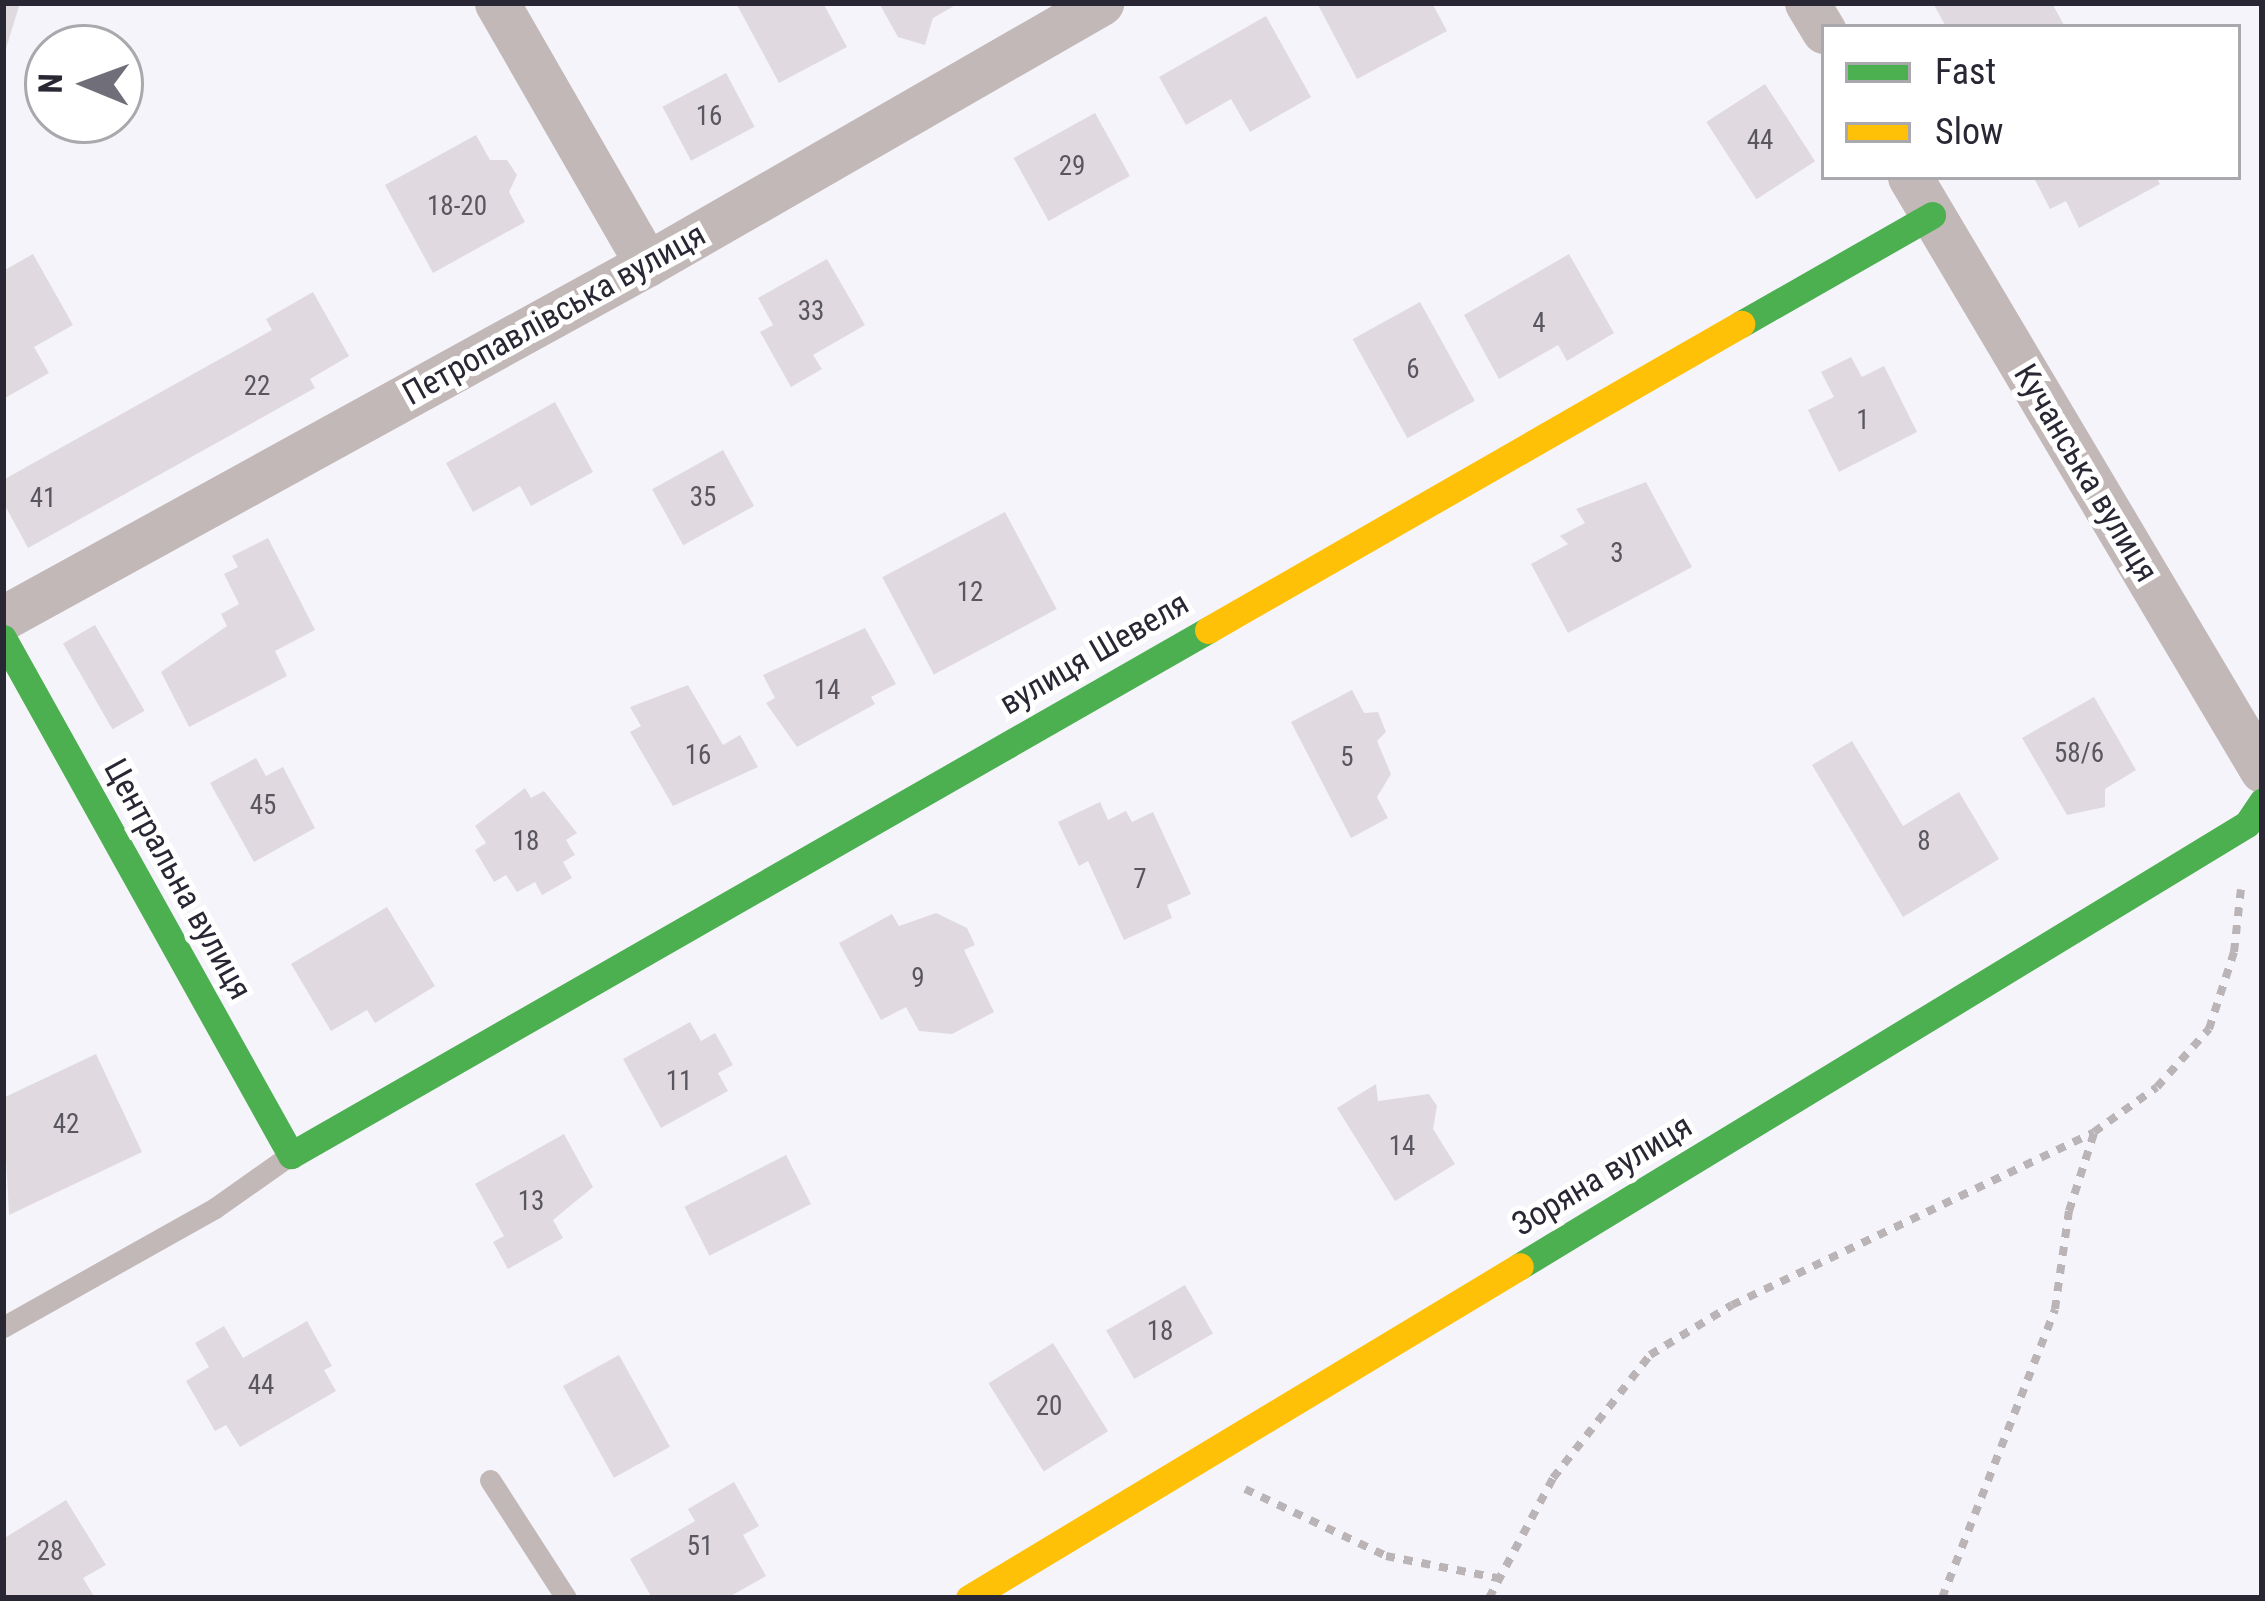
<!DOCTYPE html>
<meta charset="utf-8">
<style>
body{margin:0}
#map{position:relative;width:2265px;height:1601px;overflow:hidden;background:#f4f4fa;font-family:"Roboto Condensed",sans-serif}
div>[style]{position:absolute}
.building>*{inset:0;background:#e0dae0;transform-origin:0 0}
.path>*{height:8px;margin-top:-4px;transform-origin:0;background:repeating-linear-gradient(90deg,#bbb4b6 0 9px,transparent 0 18px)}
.lane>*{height:21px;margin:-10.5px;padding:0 10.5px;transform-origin:10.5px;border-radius:10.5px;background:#c2b8b7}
.street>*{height:45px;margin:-22.5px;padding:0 22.5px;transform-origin:22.5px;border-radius:22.5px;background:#c2b8b7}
.fast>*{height:27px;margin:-13.5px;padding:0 13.5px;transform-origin:13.5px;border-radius:13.5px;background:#4caf50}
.slow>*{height:27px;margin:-13.5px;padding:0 13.5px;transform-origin:13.5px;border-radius:13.5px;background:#ffc107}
span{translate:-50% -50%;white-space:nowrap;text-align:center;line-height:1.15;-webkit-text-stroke:10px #fff;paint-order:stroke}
.number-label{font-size:27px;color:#595660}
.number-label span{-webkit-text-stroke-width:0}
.street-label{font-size:33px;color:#292733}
.frame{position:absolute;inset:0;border:6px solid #292733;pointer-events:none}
.legend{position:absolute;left:1821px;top:24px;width:420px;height:156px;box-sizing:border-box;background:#fff;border:3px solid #a9a9ad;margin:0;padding:15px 21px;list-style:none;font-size:36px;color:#292733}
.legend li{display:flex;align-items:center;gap:24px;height:60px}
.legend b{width:60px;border:3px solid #a9a9ad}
.north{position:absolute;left:24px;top:24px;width:120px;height:120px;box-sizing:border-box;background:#fff;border:3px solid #a9a9ad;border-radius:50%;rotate:271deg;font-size:33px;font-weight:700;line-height:48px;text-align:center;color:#292733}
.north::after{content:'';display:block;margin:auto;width:42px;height:54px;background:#706f79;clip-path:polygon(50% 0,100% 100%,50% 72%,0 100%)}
</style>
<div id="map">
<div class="building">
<i style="clip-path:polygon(3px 3px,20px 3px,4px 55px,3px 54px)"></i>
<i style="clip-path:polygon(736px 3px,823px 3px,847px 47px,779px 83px)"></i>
<i style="clip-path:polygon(879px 3px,959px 3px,933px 18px,925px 45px,898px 37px)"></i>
<i style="clip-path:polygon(1317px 3px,1432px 3px,1447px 31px,1357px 79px)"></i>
<i style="clip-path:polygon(1933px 3px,2052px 3px,2065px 27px,1946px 27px)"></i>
<i style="clip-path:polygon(1266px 16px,1311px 97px,1250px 132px,1231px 99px,1186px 125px,1159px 77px)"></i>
<i style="left:726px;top:73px;width:61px;height:72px;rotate:62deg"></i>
<i style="left:1765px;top:84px;width:92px;height:70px;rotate:57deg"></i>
<i style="left:1095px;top:113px;width:72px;height:93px;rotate:61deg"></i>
<i style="clip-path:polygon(476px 135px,490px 160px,507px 160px,517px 175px,509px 192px,525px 222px,433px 273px,385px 185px)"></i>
<i style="clip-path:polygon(2156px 177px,2160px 184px,2079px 228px,2066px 201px,2050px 209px,2034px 178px)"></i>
<i style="clip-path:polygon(33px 254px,73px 325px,34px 347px,49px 373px,5px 398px,3px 271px)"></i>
<i style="clip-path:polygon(1569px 254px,1614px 333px,1567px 361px,1558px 345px,1499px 379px,1464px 315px)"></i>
<i style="clip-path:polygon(827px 259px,865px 325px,813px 355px,822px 369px,791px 387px,760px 332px,773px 325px,758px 298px)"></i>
<i style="clip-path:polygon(313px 292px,349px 356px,310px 379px,315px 388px,28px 548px,3px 502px,3px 480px,272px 330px,266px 319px)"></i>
<i style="left:1420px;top:302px;width:113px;height:77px;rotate:61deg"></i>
<i style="clip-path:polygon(1851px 357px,1862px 377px,1884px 366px,1917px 432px,1839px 472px,1808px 410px,1834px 397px,1821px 372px)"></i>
<i style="clip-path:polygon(555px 402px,593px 472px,531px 506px,520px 486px,473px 512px,446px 463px)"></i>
<i style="left:723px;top:450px;width:64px;height:81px;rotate:61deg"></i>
<i style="clip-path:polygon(1646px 482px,1692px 567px,1568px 633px,1531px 564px,1568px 544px,1560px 536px,1585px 523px,1576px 509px)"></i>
<i style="left:1005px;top:512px;width:110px;height:139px;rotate:62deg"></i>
<i style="clip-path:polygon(268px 538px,315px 630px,275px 651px,287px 676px,189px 727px,161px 672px,227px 626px,221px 614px,239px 604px,224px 574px,238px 567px,232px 556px)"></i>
<i style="left:95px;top:625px;width:99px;height:37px;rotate:60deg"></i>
<i style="clip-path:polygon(865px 628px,896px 684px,871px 697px,875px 704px,797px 747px,766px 703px,775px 698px,763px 675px)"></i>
<i style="clip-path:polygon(688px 685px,723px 745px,740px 735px,758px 767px,673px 806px,630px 732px,641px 726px,630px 707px)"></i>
<i style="clip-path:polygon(1352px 690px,1364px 713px,1378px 712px,1386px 732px,1377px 741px,1391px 774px,1377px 797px,1388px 818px,1351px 838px,1291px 722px)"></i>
<i style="clip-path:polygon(2094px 697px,2136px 770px,2105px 789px,2105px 807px,2067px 815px,2022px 738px)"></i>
<i style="clip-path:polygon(1852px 741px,1903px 826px,1959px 792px,1999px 859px,1903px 917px,1812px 765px)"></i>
<i style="clip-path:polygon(256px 758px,266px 776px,283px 767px,315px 828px,254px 862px,210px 783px)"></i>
<i style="clip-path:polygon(525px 788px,531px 798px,544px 791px,577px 833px,566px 840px,575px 855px,563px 862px,572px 878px,542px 895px,535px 882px,517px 892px,506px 875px,494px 882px,475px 850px,486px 843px,475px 826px)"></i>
<i style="clip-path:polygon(1100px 802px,1108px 820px,1126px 811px,1132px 822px,1153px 812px,1191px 894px,1167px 905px,1172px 918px,1124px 940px,1088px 861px,1079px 866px,1058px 822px)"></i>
<i style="clip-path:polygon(387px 907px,435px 986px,375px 1023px,367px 1010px,331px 1031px,291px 964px)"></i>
<i style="clip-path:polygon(936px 913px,967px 928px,975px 945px,964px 950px,994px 1012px,952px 1034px,919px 1031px,906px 1007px,881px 1020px,839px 943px,892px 914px,899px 926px)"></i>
<i style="clip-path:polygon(690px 1022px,701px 1041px,715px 1033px,733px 1065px,718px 1073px,728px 1091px,661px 1128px,623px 1059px)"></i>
<i style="clip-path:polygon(96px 1054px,142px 1152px,9px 1215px,3px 1098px)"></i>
<i style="clip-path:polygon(1376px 1084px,1378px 1101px,1429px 1094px,1437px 1106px,1433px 1129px,1455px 1164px,1395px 1201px,1337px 1108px)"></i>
<i style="clip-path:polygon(564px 1134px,593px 1187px,553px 1220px,563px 1238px,508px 1269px,493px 1242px,504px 1236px,475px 1184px)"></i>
<i style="left:786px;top:1155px;width:55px;height:114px;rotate:63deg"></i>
<i style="left:1185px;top:1285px;width:56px;height:91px;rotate:60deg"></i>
<i style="clip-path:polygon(307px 1321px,332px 1366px,324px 1370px,336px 1391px,240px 1447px,226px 1425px,215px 1431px,186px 1381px,209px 1367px,195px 1343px,224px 1326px,243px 1358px)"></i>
<i style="left:1053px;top:1343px;width:104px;height:76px;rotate:58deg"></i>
<i style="left:619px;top:1355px;width:105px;height:64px;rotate:61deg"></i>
<i style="clip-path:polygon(734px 1482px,759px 1526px,743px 1535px,766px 1576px,727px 1598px,652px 1598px,630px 1559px,695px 1521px,688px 1509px)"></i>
<i style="clip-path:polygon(66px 1500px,106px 1565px,83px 1578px,95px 1598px,3px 1598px,3px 1539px)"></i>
</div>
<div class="path">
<i style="left:1245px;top:1489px;width:156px;rotate:25.4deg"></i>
<i style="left:1386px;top:1556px;width:118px;rotate:11.2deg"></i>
<i style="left:1489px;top:1598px;width:136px;rotate:-61.9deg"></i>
<i style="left:1553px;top:1478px;width:157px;rotate:-51.7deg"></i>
<i style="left:1650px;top:1355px;width:96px;rotate:-31.4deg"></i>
<i style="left:1732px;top:1305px;width:401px;rotate:-25.5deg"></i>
<i style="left:2094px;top:1132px;width:77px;rotate:-35.5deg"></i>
<i style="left:2157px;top:1087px;width:78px;rotate:-48.1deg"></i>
<i style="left:2209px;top:1029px;width:81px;rotate:-72deg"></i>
<i style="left:2234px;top:952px;width:63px;rotate:-83.7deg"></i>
<i style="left:1942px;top:1598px;width:310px;rotate:-68.6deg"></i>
<i style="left:2055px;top:1309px;width:99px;rotate:-81.9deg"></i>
<i style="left:2069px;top:1211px;width:82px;rotate:-72.2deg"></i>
</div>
<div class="lane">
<i style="left:3px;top:1327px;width:243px;rotate:-29.3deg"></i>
<i style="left:215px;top:1208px;width:87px;rotate:-35.2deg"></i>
<i style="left:490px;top:1480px;width:140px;rotate:57.2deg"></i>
</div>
<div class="street">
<i style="left:497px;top:3px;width:301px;rotate:60.1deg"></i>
<i style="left:1807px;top:3px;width:33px;rotate:59deg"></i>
<i style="left:1910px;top:177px;width:690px;rotate:59.31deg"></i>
<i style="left:3px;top:618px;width:735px;rotate:-28.8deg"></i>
<i style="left:647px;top:264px;width:524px;rotate:-29.89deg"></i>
</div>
<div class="fast">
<i style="left:1741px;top:324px;width:220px;rotate:-29.7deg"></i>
<i style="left:3px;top:638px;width:592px;rotate:60.88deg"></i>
<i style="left:291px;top:1155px;width:1057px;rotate:-29.79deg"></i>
<i style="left:1520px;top:1266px;width:851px;rotate:-31.3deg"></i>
<i style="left:2247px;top:824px;width:27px;rotate:-56deg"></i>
</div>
<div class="slow">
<i style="left:1208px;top:630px;width:615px;rotate:-29.86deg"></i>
<i style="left:969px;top:1598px;width:643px;rotate:-31.07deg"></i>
</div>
<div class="number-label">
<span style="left:709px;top:117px">16</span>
<span style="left:1760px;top:141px">44</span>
<span style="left:1072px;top:167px">29</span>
<span style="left:457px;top:207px">18-20</span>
<span style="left:811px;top:312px">33</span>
<span style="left:1539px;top:324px">4</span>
<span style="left:1413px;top:370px">6</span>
<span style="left:257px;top:387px">22</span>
<span style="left:1863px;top:421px">1</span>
<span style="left:703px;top:498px">35</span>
<span style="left:43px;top:499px">41</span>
<span style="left:1617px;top:554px">3</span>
<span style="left:970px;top:593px">12</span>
<span style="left:827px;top:691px">14</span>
<span style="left:2079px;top:754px">58/6</span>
<span style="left:698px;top:756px">16</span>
<span style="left:1347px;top:758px">5</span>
<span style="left:263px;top:806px">45</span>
<span style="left:526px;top:842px">18</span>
<span style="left:1924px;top:842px">8</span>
<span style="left:1140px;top:880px">7</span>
<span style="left:918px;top:979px">9</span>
<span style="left:679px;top:1082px">11</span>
<span style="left:66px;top:1125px">42</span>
<span style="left:1402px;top:1147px">14</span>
<span style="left:531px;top:1202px">13</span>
<span style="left:1160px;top:1332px">18</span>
<span style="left:261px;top:1386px">44</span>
<span style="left:1049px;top:1407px">20</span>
<span style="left:700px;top:1547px">51</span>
<span style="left:50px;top:1552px">28</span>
</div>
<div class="street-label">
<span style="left:554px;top:314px;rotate:-29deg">Петропавлівська вулиця</span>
<span style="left:2086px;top:473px;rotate:59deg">Кучанська вулиця</span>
<span style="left:1094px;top:653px;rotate:-30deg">вулиця Шевеля</span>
<span style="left:178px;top:879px;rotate:61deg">Центральна вулиця</span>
<span style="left:1602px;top:1175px;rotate:-31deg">Зоряна вулиця</span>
</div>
<div class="frame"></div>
<ul class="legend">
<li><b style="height:15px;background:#4caf50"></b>Fast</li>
<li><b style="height:15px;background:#ffc107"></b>Slow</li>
</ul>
<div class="north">N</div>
</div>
